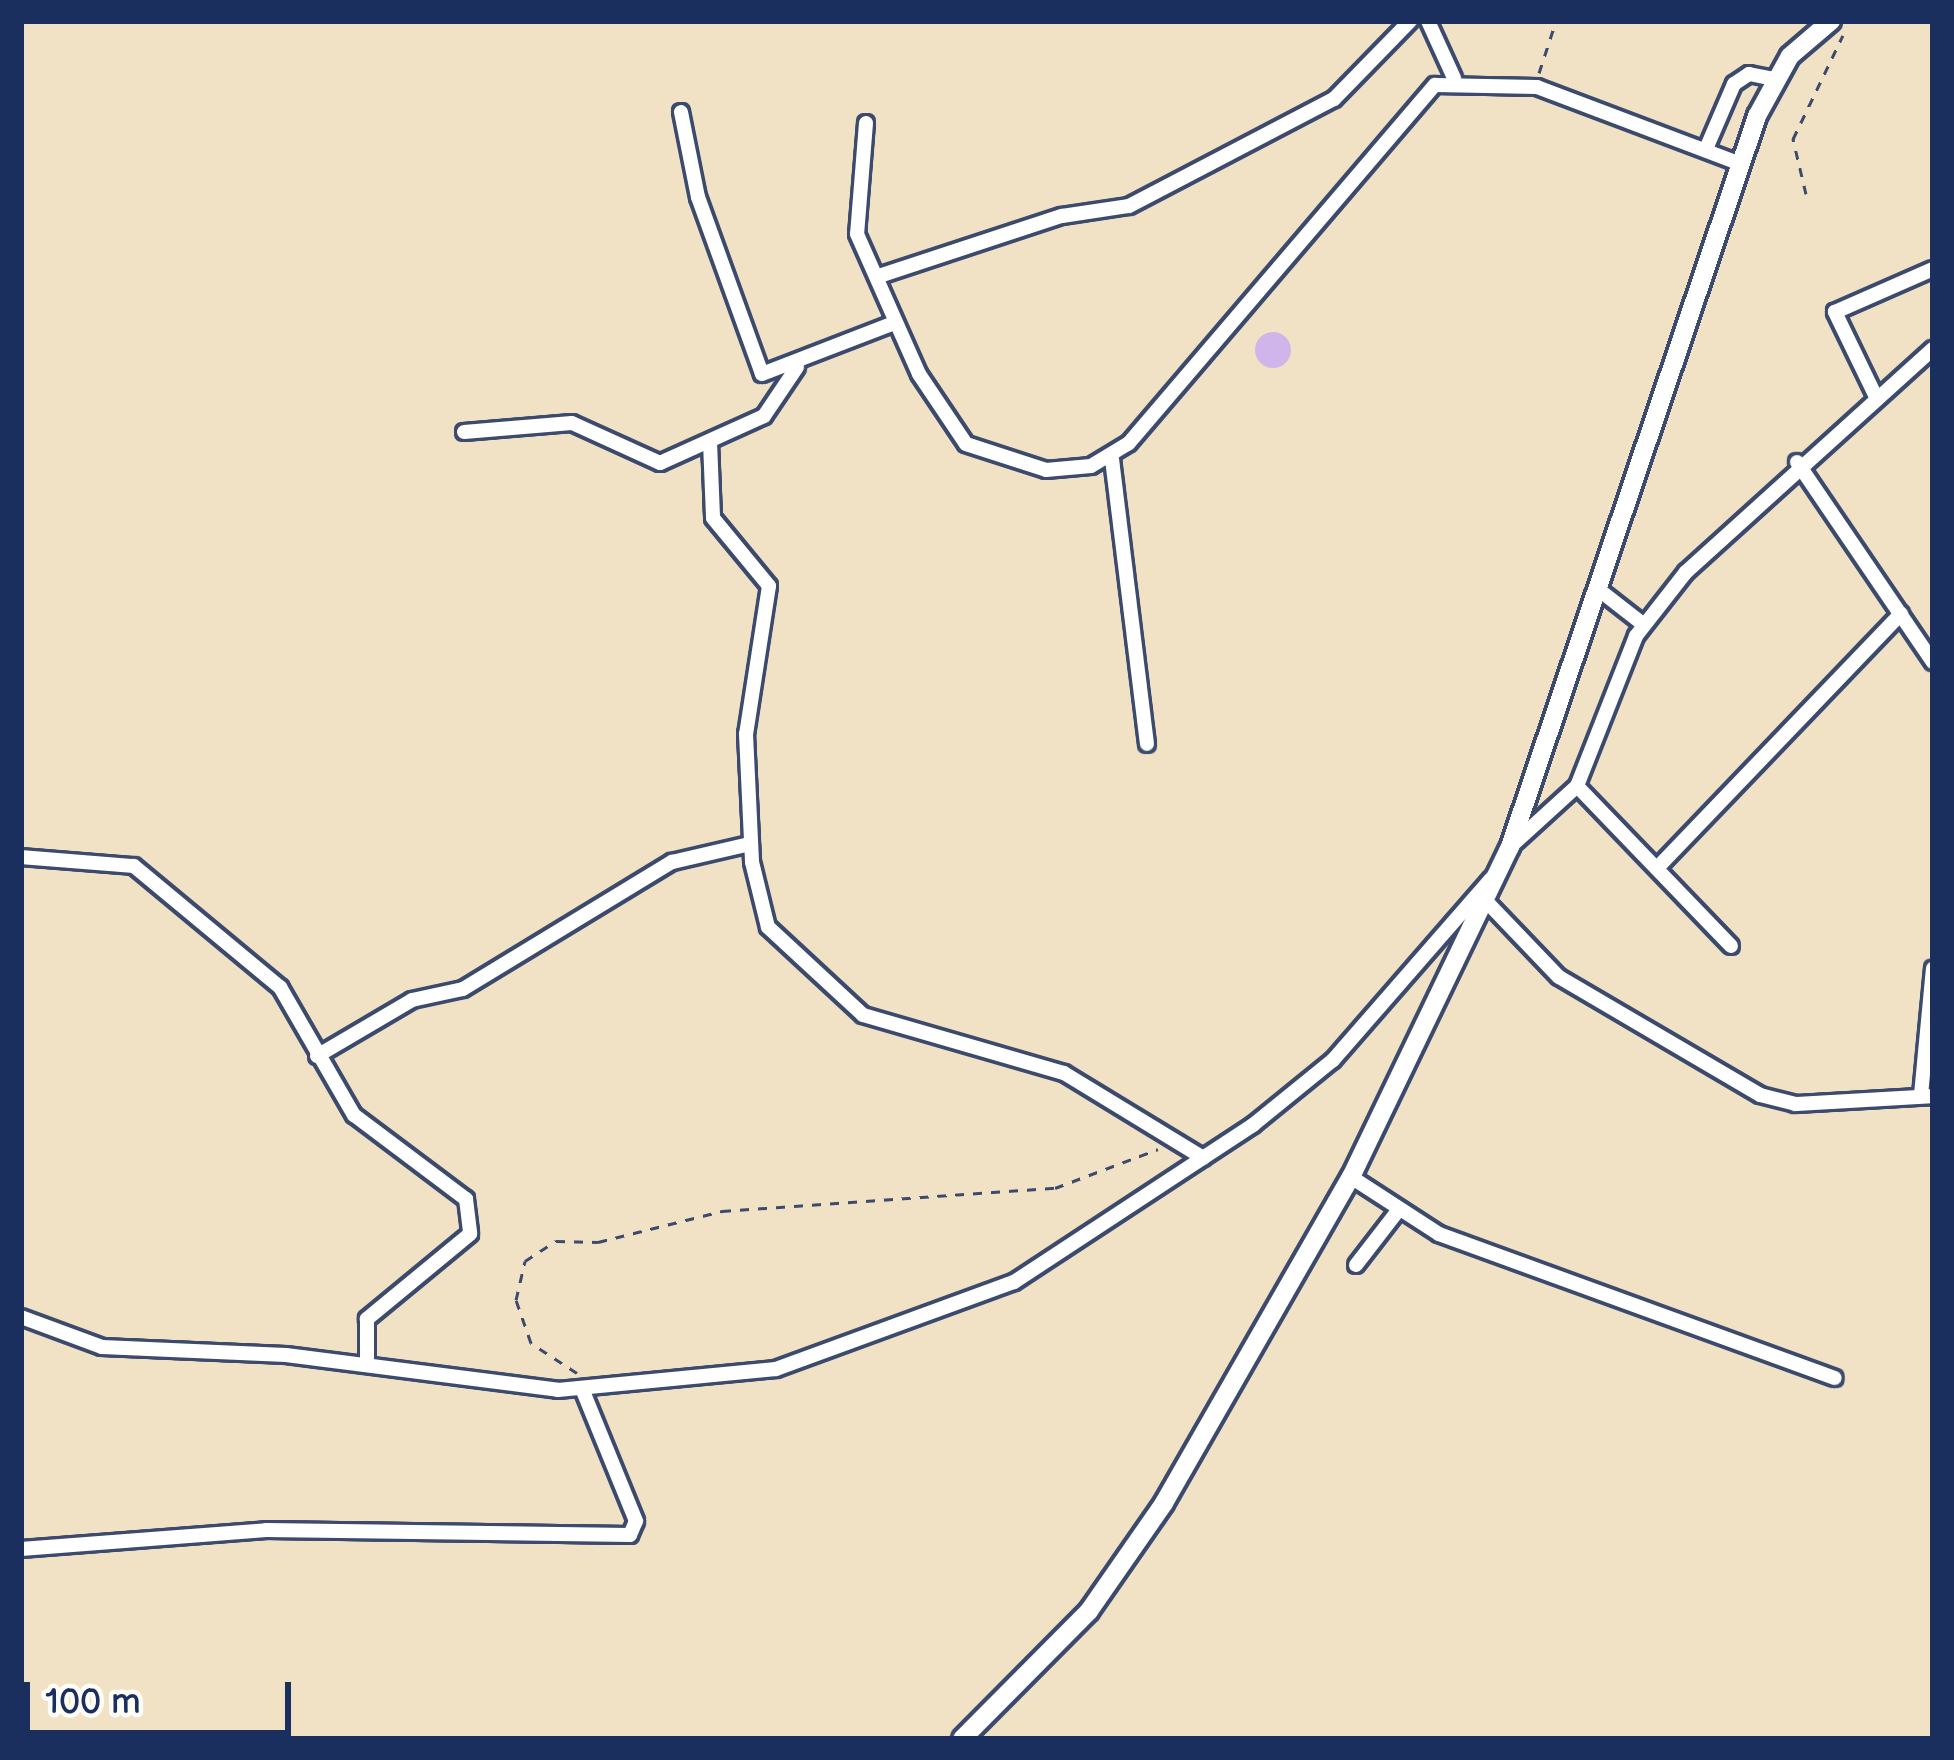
<!DOCTYPE html>
<style>
body{margin:0}
#map{position:relative;width:1954px;height:1760px;overflow:hidden;background:#f1e2c5;font-family:"Balsamiq Sans",sans-serif}
div>[style]{position:absolute}
.building>*{inset:0;background:#d0b5ea}
.round{border-radius:50%}
.path>*{height:3px;margin-top:-1.5px;transform-origin:0;background:repeating-linear-gradient(90deg,#3b4a6d 0 9px,transparent 0 18px)}
.roads{filter:drop-shadow(3px 0 #3b4a6d) drop-shadow(-3px 0 #3b4a6d) drop-shadow(0 3px #3b4a6d) drop-shadow(0 -3px #3b4a6d)}
.minor>*{height:14px;margin:-7px;padding:0 7px;transform-origin:7px;border-radius:7px;background:#fff}
.tertiary>*{height:18px;margin:-9px;padding:0 9px;transform-origin:9px;border-radius:9px;background:#fff}
span{translate:-50% -50%;white-space:nowrap;text-align:center;line-height:1.15;-webkit-text-stroke:12px #fdfcf7;paint-order:stroke}
.frame{position:absolute;inset:0;border:24px solid #1b2f5e;pointer-events:none}
.scale{position:absolute;left:24px;top:1682px;width:267px;height:54px;box-sizing:border-box;border:6px solid #1b2f5e;border-top:0;padding-left:15px;font-size:36px;line-height:42px;white-space:nowrap;color:#1b2f5e;-webkit-text-stroke:9px #fdfcf7;paint-order:stroke}
</style>
<div id="map">
<div class="building">
<i class="round" style="left:1255px;top:332px;width:36px;height:36px"></i>
</div>
<div class="path">
<i style="left:1539px;top:73px;width:55px;rotate:-71.9deg"></i>
<i style="left:1806px;top:194px;width:57px;rotate:-103.3deg"></i>
<i style="left:1793px;top:139px;width:115px;rotate:-64.3deg"></i>
<i style="left:577px;top:1373px;width:55px;rotate:-146.9deg"></i>
<i style="left:531px;top:1343px;width:46px;rotate:-109.2deg"></i>
<i style="left:516px;top:1300px;width:40px;rotate:-77deg"></i>
<i style="left:525px;top:1261px;width:37px;rotate:-33deg"></i>
<i style="left:556px;top:1241px;width:42px;rotate:1.4deg"></i>
<i style="left:598px;top:1242px;width:128px;rotate:-14deg"></i>
<i style="left:722px;top:1211px;width:334px;rotate:-4deg"></i>
<i style="left:1055px;top:1188px;width:110px;rotate:-20.7deg"></i>
</div>
<div class="roads">
<div class="minor">
<i style="left:1428px;top:21px;width:63px;rotate:65.5deg"></i>
<i style="left:681px;top:112px;width:87px;rotate:78.7deg"></i>
<i style="left:698px;top:197px;width:188px;rotate:70.1deg"></i>
<i style="left:762px;top:374px;width:142px;rotate:-21.1deg"></i>
<i style="left:866px;top:123px;width:111px;rotate:94.6deg"></i>
<i style="left:857px;top:234px;width:153px;rotate:66.1deg"></i>
<i style="left:919px;top:374px;width:84px;rotate:56.1deg"></i>
<i style="left:966px;top:444px;width:84px;rotate:18deg"></i>
<i style="left:1046px;top:470px;width:45px;rotate:-5.1deg"></i>
<i style="left:1091px;top:466px;width:44px;rotate:-31.2deg"></i>
<i style="left:1129px;top:443px;width:471px;rotate:-49.5deg"></i>
<i style="left:1435px;top:85px;width:102px;rotate:1.1deg"></i>
<i style="left:1537px;top:87px;width:215px;rotate:20.7deg"></i>
<i style="left:1706px;top:149px;width:71px;rotate:-66.7deg"></i>
<i style="left:1734px;top:84px;width:18px;rotate:-34deg"></i>
<i style="left:1749px;top:74px;width:25px;rotate:11deg"></i>
<i style="left:879px;top:276px;width:193px;rotate:-18.2deg"></i>
<i style="left:1062px;top:216px;width:68px;rotate:-8.5deg"></i>
<i style="left:1129px;top:206px;width:231px;rotate:-27.6deg"></i>
<i style="left:1334px;top:99px;width:109px;rotate:-45.7deg"></i>
<i style="left:1877px;top:399px;width:97px;rotate:-115.8deg"></i>
<i style="left:1835px;top:312px;width:107px;rotate:-23.7deg"></i>
<i style="left:464px;top:432px;width:108px;rotate:-4.8deg"></i>
<i style="left:572px;top:423px;width:97px;rotate:24.4deg"></i>
<i style="left:660px;top:463px;width:114px;rotate:-24.3deg"></i>
<i style="left:764px;top:416px;width:59px;rotate:-56deg"></i>
<i style="left:710px;top:442px;width:76px;rotate:87.7deg"></i>
<i style="left:713px;top:518px;width:88px;rotate:50.5deg"></i>
<i style="left:769px;top:586px;width:150px;rotate:98.8deg"></i>
<i style="left:746px;top:734px;width:128px;rotate:87.3deg"></i>
<i style="left:752px;top:862px;width:67px;rotate:76.2deg"></i>
<i style="left:768px;top:927px;width:129px;rotate:42.8deg"></i>
<i style="left:863px;top:1015px;width:209px;rotate:16.1deg"></i>
<i style="left:1064px;top:1073px;width:163px;rotate:31.4deg"></i>
<i style="left:1112px;top:459px;width:287px;rotate:83deg"></i>
<i style="left:1797px;top:462px;width:242px;rotate:55.8deg"></i>
<i style="left:1598px;top:589px;width:58px;rotate:38deg"></i>
<i style="left:1577px;top:786px;width:222px;rotate:46.1deg"></i>
<i style="left:1510px;top:847px;width:91px;rotate:-42.3deg"></i>
<i style="left:1577px;top:786px;width:161px;rotate:-68.5deg"></i>
<i style="left:1636px;top:636px;width:81px;rotate:-52deg"></i>
<i style="left:1686px;top:572px;width:333px;rotate:-42.1deg"></i>
<i style="left:21px;top:857px;width:113px;rotate:4.6deg"></i>
<i style="left:134px;top:866px;width:190px;rotate:39.7deg"></i>
<i style="left:280px;top:987px;width:148px;rotate:60deg"></i>
<i style="left:354px;top:1115px;width:140px;rotate:36.9deg"></i>
<i style="left:466px;top:1199px;width:35px;rotate:83deg"></i>
<i style="left:470px;top:1234px;width:134px;rotate:140.5deg"></i>
<i style="left:367px;top:1319px;width:44px;rotate:90deg"></i>
<i style="left:1658px;top:867px;width:351px;rotate:-46.2deg"></i>
<i style="left:1486px;top:901px;width:105px;rotate:46.2deg"></i>
<i style="left:1559px;top:977px;width:233px;rotate:30.4deg"></i>
<i style="left:1760px;top:1095px;width:36px;rotate:14deg"></i>
<i style="left:1795px;top:1104px;width:138px;rotate:-3.3deg"></i>
<i style="left:317px;top:1056px;width:110px;rotate:-30.5deg"></i>
<i style="left:412px;top:1000px;width:52px;rotate:-12.2deg"></i>
<i style="left:463px;top:989px;width:245px;rotate:-31.3deg"></i>
<i style="left:672px;top:862px;width:80px;rotate:-13deg"></i>
<i style="left:1921px;top:1095px;width:127px;rotate:-84.6deg"></i>
<i style="left:1351px;top:1177px;width:105px;rotate:32.9deg"></i>
<i style="left:1439px;top:1234px;width:421px;rotate:20deg"></i>
<i style="left:1356px;top:1265px;width:67px;rotate:-52.3deg"></i>
<i style="left:21px;top:1317px;width:86px;rotate:20.3deg"></i>
<i style="left:102px;top:1347px;width:184px;rotate:2.5deg"></i>
<i style="left:286px;top:1355px;width:274px;rotate:7.3deg"></i>
<i style="left:558px;top:1390px;width:219px;rotate:-5.5deg"></i>
<i style="left:776px;top:1369px;width:253px;rotate:-20.1deg"></i>
<i style="left:1014px;top:1282px;width:286px;rotate:-33.3deg"></i>
<i style="left:1253px;top:1125px;width:103px;rotate:-39.1deg"></i>
<i style="left:1333px;top:1060px;width:240px;rotate:-48.9deg"></i>
<i style="left:21px;top:1549px;width:246px;rotate:-4.4deg"></i>
<i style="left:266px;top:1530px;width:364px;rotate:0.8deg"></i>
<i style="left:630px;top:1535px;width:15px;rotate:-67deg"></i>
<i style="left:636px;top:1521px;width:140px;rotate:-112.2deg"></i>
</div>
<div class="tertiary">
<i style="left:962px;top:1739px;width:180px;rotate:-45.2deg"></i>
<i style="left:1089px;top:1611px;width:131px;rotate:-55.2deg"></i>
<i style="left:1164px;top:1503px;width:376px;rotate:-60.2deg"></i>
<i style="left:1351px;top:1177px;width:366px;rotate:-64.3deg"></i>
<i style="left:1510px;top:847px;width:772px;rotate:-71.33deg"></i>
<i style="left:1757px;top:116px;width:68px;rotate:-61.2deg"></i>
<i style="left:1790px;top:56px;width:54px;rotate:-40.5deg"></i>
</div>
</div>
<div class="frame"></div>
<div class="scale">100 m</div>
</div>
